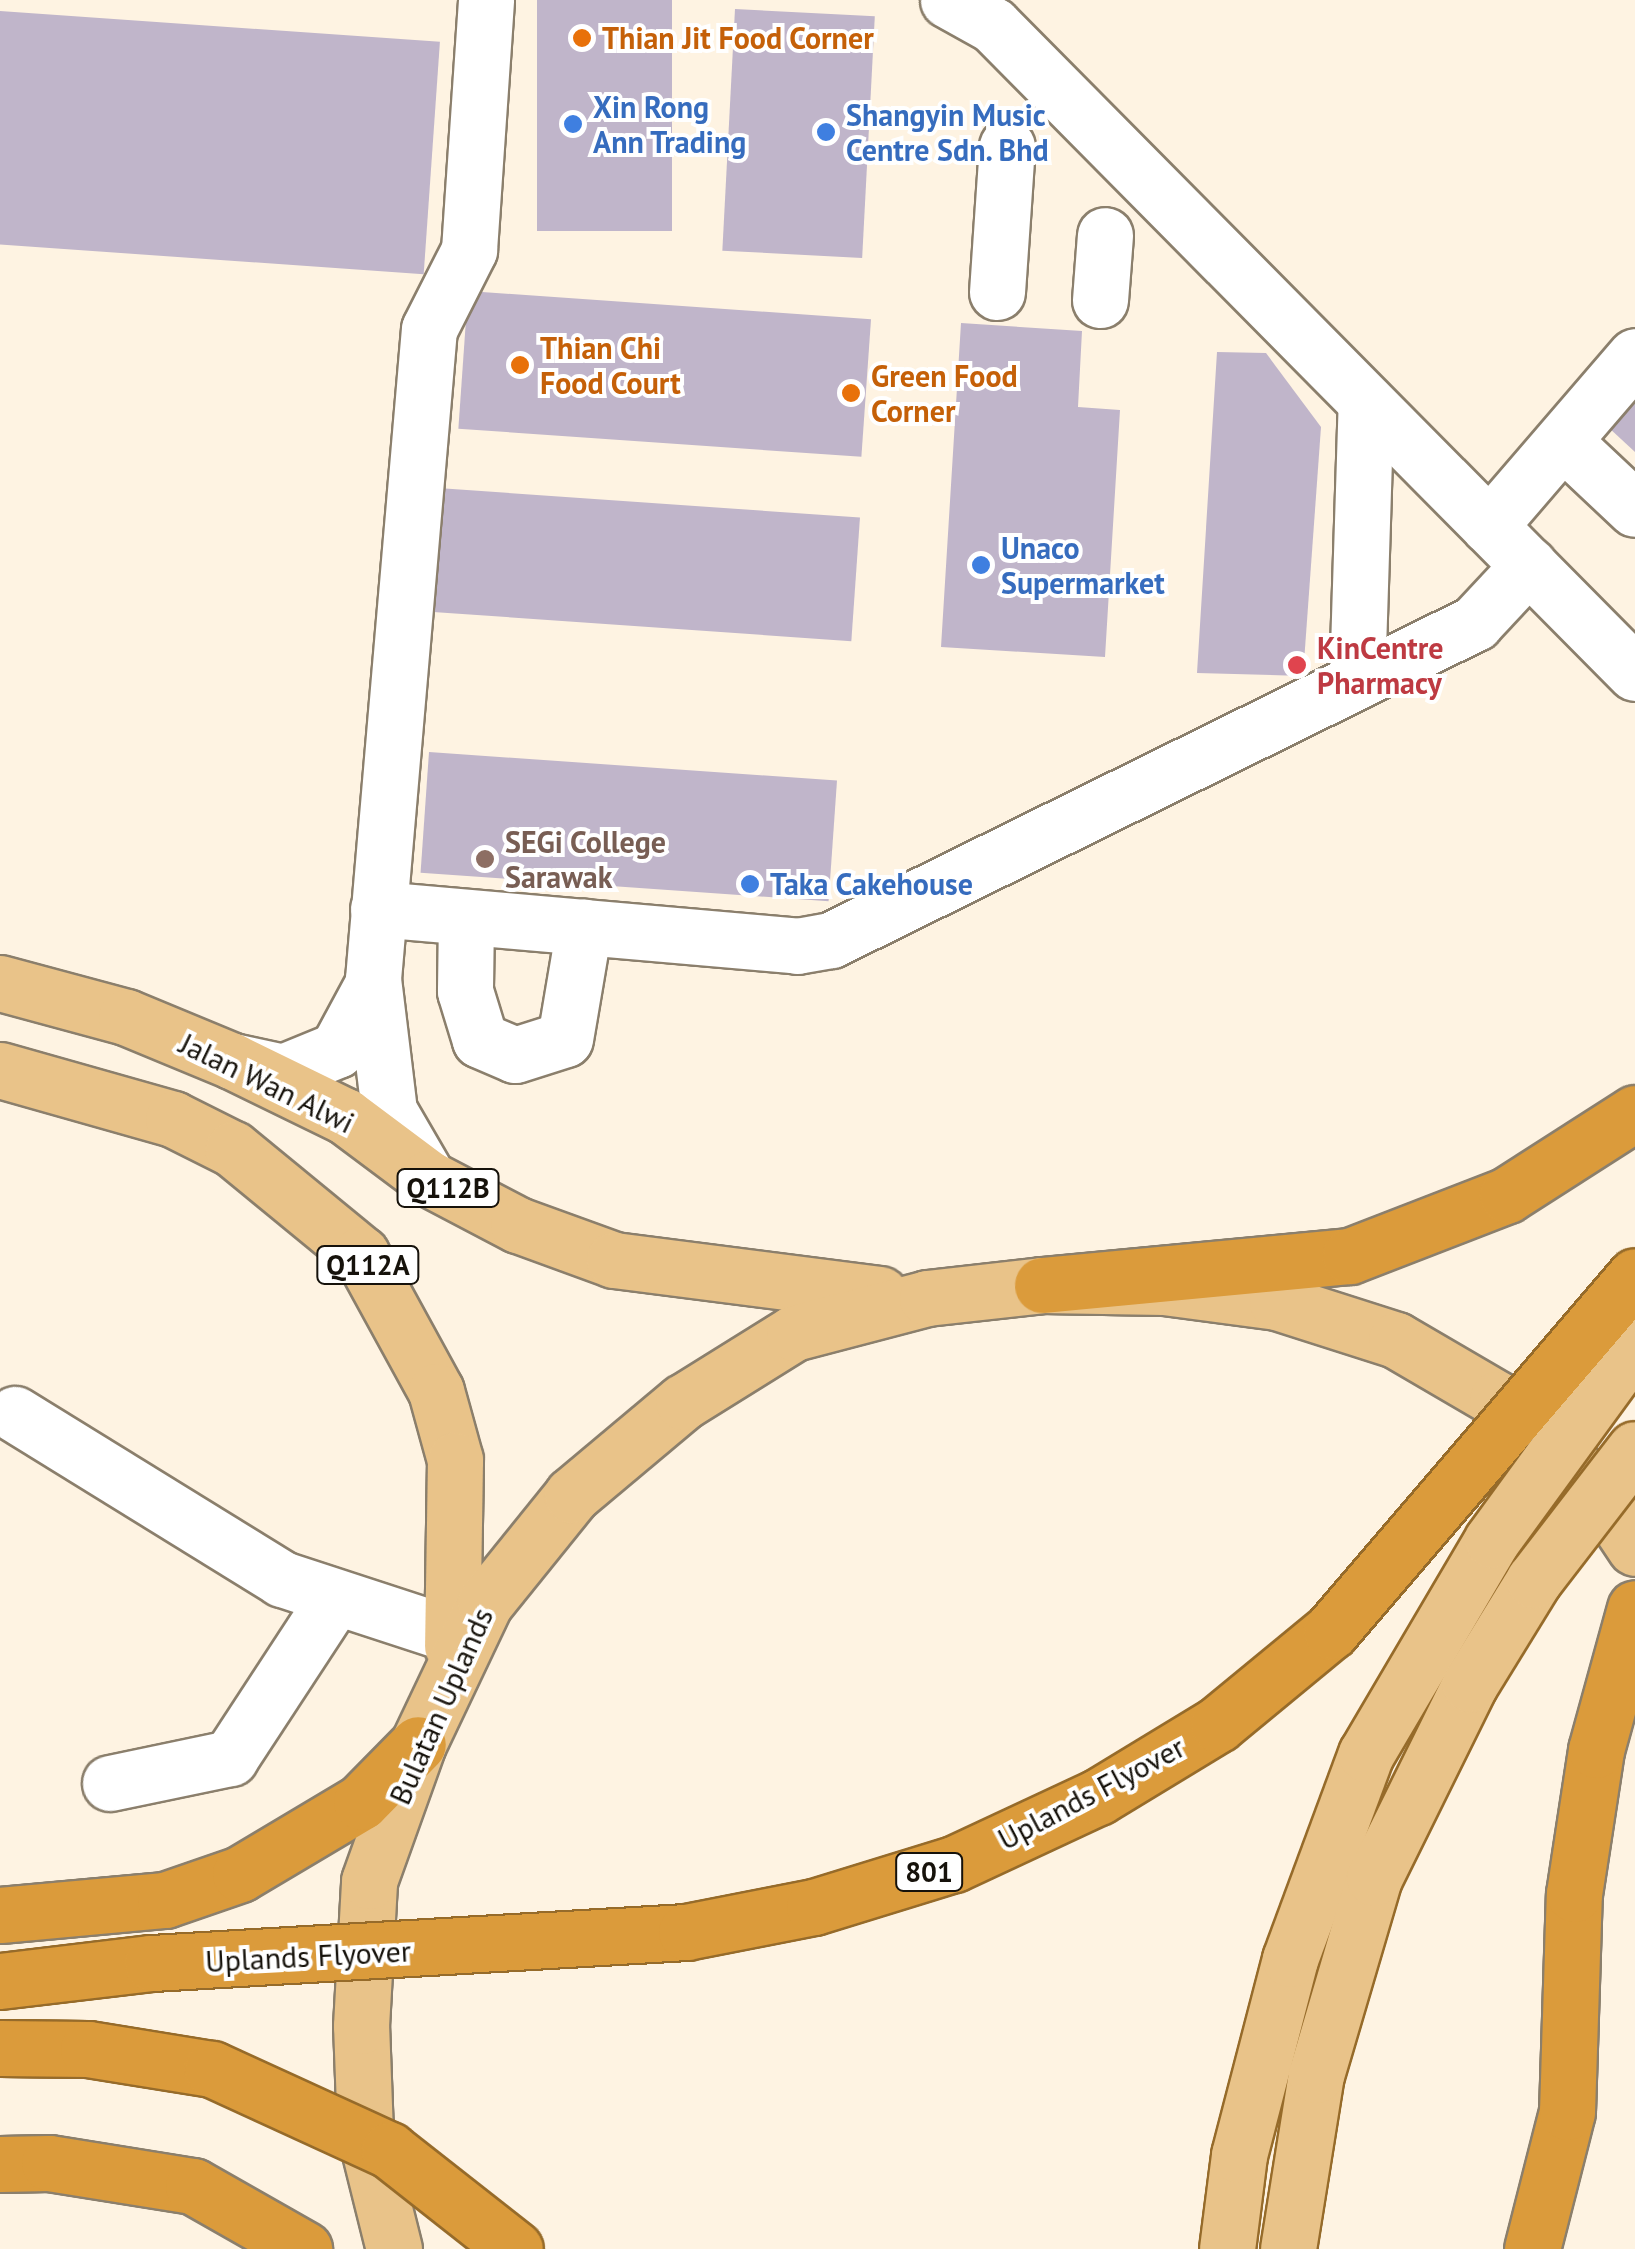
<!DOCTYPE html>
<style>
body{margin:0}
#map{position:relative;width:1635px;height:2249px;overflow:hidden;background:#fef3e2;font-family:"PT Sans",sans-serif}
div>[style]{position:absolute}
.building>*{inset:0;background:#c0b5ca;transform-origin:0 0}
.roads{filter:drop-shadow(2px 0 #8b7f6c) drop-shadow(-2px 0 #8b7f6c) drop-shadow(0 2px #8b7f6c) drop-shadow(0 -2px #8b7f6c)}
.minor>*{height:55px;margin:-27.5px;padding:0 27.5px;transform-origin:27.5px;border-radius:27.5px;background:#fff}
.major>*{height:55px;margin:-27.5px;padding:0 27.5px;transform-origin:27.5px;border-radius:27.5px;background:#e9c389}
.highway>*{height:55px;margin:-27.5px;padding:0 27.5px;transform-origin:27.5px;border-radius:27.5px;background:#db9b3b}
.bridges{filter:drop-shadow(2px 0 #966b2a) drop-shadow(-2px 0 #966b2a) drop-shadow(0 2px #966b2a) drop-shadow(0 -2px #966b2a)}
.major-bridge>*{height:55px;margin:-27.5px;padding:0 27.5px;transform-origin:27.5px;border-radius:27.5px;background:#e9c389}
.highway-bridge>*{height:55px;margin:-27.5px;padding:0 27.5px;transform-origin:27.5px;border-radius:27.5px;background:#db9b3b}
.dots>*{width:28px;height:28px;translate:-50% -50%;box-sizing:border-box;border:5px solid #fff;border-radius:50%}
span{translate:-50% -50%;white-space:nowrap;text-align:center;line-height:1.15;-webkit-text-stroke:8px #fff;paint-order:stroke}
.shield-label span{padding:2px 8px;background:#fff;border:2px solid;border-radius:8px;-webkit-text-stroke-width:0}
.shield-label{font-size:28px;color:#16120b;font-weight:700}
.food-label{font-size:30px;color:#c56008;font-weight:700}
.left{translate:0 -50%;text-align:left}
.shop-label{font-size:30px;color:#366cbe;font-weight:700}
.health-label{font-size:30px;color:#be3a42;font-weight:700}
.education-label{font-size:30px;color:#785e54;font-weight:700}
.street-label{font-size:30px;color:#16120b}
</style>
<div id="map">
<div class="building">
<i style="left:537px;top:0;width:135px;height:231px"></i>
<i style="left:735px;top:9px;width:140px;height:242px;rotate:3deg"></i>
<i style="left:0;top:11px;width:441px;height:233px;rotate:4deg"></i>
<i style="left:468px;top:291px;width:404px;height:138px;rotate:4deg"></i>
<i style="clip-path:polygon(961px 323px,1082px 331px,1078px 407px,1120px 410px,1105px 657px,941px 647px)"></i>
<i style="clip-path:polygon(1217px 352px,1266px 353px,1321px 427px,1303px 676px,1197px 673px)"></i>
<i style="clip-path:polygon(1635px 397px,1635px 452px,1608px 427px)"></i>
<i style="left:438px;top:488px;width:423px;height:124px;rotate:4deg"></i>
<i style="left:429px;top:752px;width:409px;height:121px;rotate:4deg"></i>
</div>
<div class="roads">
<div class="minor">
<i style="left:948px;top:0;width:51px;rotate:29.1deg"></i>
<i style="left:993px;top:25px;width:912px;rotate:45.27deg"></i>
<i style="left:997px;top:292px;width:146px;rotate:-86.1deg"></i>
<i style="left:1100px;top:300px;width:65px;rotate:-85.6deg"></i>
<i style="left:1567px;top:445px;width:93px;rotate:43.3deg"></i>
<i style="left:1489px;top:526px;width:224px;rotate:-49.3deg"></i>
<i style="left:1357px;top:681px;width:279px;rotate:-88.2deg"></i>
<i style="left:378px;top:909px;width:421px;rotate:5deg"></i>
<i style="left:797px;top:946px;width:35px;rotate:-10deg"></i>
<i style="left:831px;top:940px;width:718px;rotate:-26.21deg"></i>
<i style="left:1475px;top:623px;width:79px;rotate:-47deg"></i>
<i style="left:466px;top:917px;width:74px;rotate:90.8deg"></i>
<i style="left:465px;top:991px;width:51px;rotate:73deg"></i>
<i style="left:480px;top:1040px;width:38px;rotate:23deg"></i>
<i style="left:515px;top:1055px;width:52px;rotate:-17.7deg"></i>
<i style="left:565px;top:1039px;width:114px;rotate:-80.4deg"></i>
<i style="left:232px;top:1061px;width:52px;rotate:12.2deg"></i>
<i style="left:283px;top:1072px;width:58px;rotate:-22.2deg"></i>
<i style="left:337px;top:1050px;width:72px;rotate:-61.6deg"></i>
<i style="left:428px;top:1178px;width:78px;rotate:-120.2deg"></i>
<i style="left:389px;top:1111px;width:133px;rotate:-96.9deg"></i>
<i style="left:373px;top:979px;width:652px;rotate:-85.08deg"></i>
<i style="left:429px;top:329px;width:89px;rotate:-63.1deg"></i>
<i style="left:469px;top:250px;width:251px;rotate:-86.1deg"></i>
<i style="left:15px;top:1414px;width:314px;rotate:31.7deg"></i>
<i style="left:282px;top:1579px;width:180px;rotate:18.1deg"></i>
<i style="left:110px;top:1783px;width:123px;rotate:-11.8deg"></i>
<i style="left:230px;top:1758px;width:186px;rotate:-56.8deg"></i>
</div>
<div class="major">
<i style="left:0;top:983px;width:131px;rotate:15.1deg"></i>
<i style="left:126px;top:1017px;width:115px;rotate:22.5deg"></i>
<i style="left:232px;top:1061px;width:126px;rotate:26deg"></i>
<i style="left:345px;top:1116px;width:104px;rotate:36.8deg"></i>
<i style="left:428px;top:1178px;width:102px;rotate:27.6deg"></i>
<i style="left:518px;top:1225px;width:102px;rotate:20deg"></i>
<i style="left:614px;top:1260px;width:268px;rotate:7.3deg"></i>
<i style="left:0;top:1070px;width:180px;rotate:15.8deg"></i>
<i style="left:173px;top:1119px;width:67px;rotate:26.6deg"></i>
<i style="left:233px;top:1149px;width:166px;rotate:39.4deg"></i>
<i style="left:361px;top:1254px;width:156px;rotate:61.3deg"></i>
<i style="left:436px;top:1391px;width:72px;rotate:74.6deg"></i>
<i style="left:455px;top:1460px;width:186px;rotate:90.9deg"></i>
<i style="left:394px;top:2249px;width:120px;rotate:-104deg"></i>
<i style="left:365px;top:2133px;width:107px;rotate:-92.1deg"></i>
<i style="left:361px;top:2026px;width:145px;rotate:-86.8deg"></i>
<i style="left:369px;top:1881px;width:145px;rotate:-70.3deg"></i>
<i style="left:418px;top:1744px;width:156px;rotate:-64.6deg"></i>
<i style="left:485px;top:1603px;width:139px;rotate:-51.1deg"></i>
<i style="left:572px;top:1495px;width:145px;rotate:-40deg"></i>
<i style="left:683px;top:1402px;width:131px;rotate:-31.9deg"></i>
<i style="left:794px;top:1333px;width:138px;rotate:-14.7deg"></i>
<i style="left:927px;top:1298px;width:116px;rotate:-6.4deg"></i>
<i style="left:1042px;top:1285px;width:122px;rotate:0.9deg"></i>
<i style="left:1164px;top:1287px;width:114px;rotate:7.6deg"></i>
<i style="left:1277px;top:1302px;width:125px;rotate:17.7deg"></i>
<i style="left:1396px;top:1340px;width:117px;rotate:30.3deg"></i>
<i style="left:1497px;top:1399px;width:125px;rotate:41.4deg"></i>
<i style="left:1591px;top:1482px;width:79px;rotate:56.3deg"></i>
</div>
<div class="highway">
<i style="left:1042px;top:1285px;width:309px;rotate:-5.4deg"></i>
<i style="left:1350px;top:1256px;width:168px;rotate:-21.2deg"></i>
<i style="left:1507px;top:1195px;width:152px;rotate:-32.6deg"></i>
<i style="left:0;top:1915px;width:166px;rotate:-5.2deg"></i>
<i style="left:165px;top:1900px;width:79px;rotate:-19.1deg"></i>
<i style="left:240px;top:1874px;width:141px;rotate:-30.8deg"></i>
<i style="left:361px;top:1802px;width:81px;rotate:-45.5deg"></i>
<i style="left:0;top:2164px;width:49px;rotate:-1.2deg"></i>
<i style="left:49px;top:2163px;width:146px;rotate:9.1deg"></i>
<i style="left:193px;top:2186px;width:128px;rotate:29.6deg"></i>
<i style="left:1532px;top:2249px;width:141px;rotate:-75.7deg"></i>
<i style="left:1567px;top:2112px;width:218px;rotate:-88.2deg"></i>
<i style="left:1574px;top:1894px;width:146px;rotate:-81.3deg"></i>
<i style="left:1596px;top:1750px;width:147px;rotate:-74.6deg"></i>
</div>
</div>
<div class="bridges">
<div class="major-bridge">
<i style="left:1227px;top:2249px;width:95px;rotate:-82.7deg"></i>
<i style="left:1239px;top:2155px;width:203px;rotate:-75.4deg"></i>
<i style="left:1290px;top:1959px;width:219px;rotate:-69.7deg"></i>
<i style="left:1366px;top:1754px;width:248px;rotate:-59.5deg"></i>
<i style="left:1492px;top:1540px;width:243px;rotate:-53.9deg"></i>
<i style="left:1288px;top:2249px;width:176px;rotate:-80.9deg"></i>
<i style="left:1316px;top:2075px;width:205px;rotate:-73.6deg"></i>
<i style="left:1374px;top:1878px;width:216px;rotate:-63.7deg"></i>
<i style="left:1470px;top:1684px;width:122px;rotate:-58.4deg"></i>
<i style="left:1534px;top:1580px;width:165px;rotate:-52.4deg"></i>
</div>
<div class="highway-bridge">
<i style="left:0;top:1981px;width:153px;rotate:-6.8deg"></i>
<i style="left:152px;top:1963px;width:535px;rotate:-3.32deg"></i>
<i style="left:686px;top:1932px;width:130px;rotate:-11.1deg"></i>
<i style="left:814px;top:1907px;width:146px;rotate:-17.1deg"></i>
<i style="left:954px;top:1864px;width:159px;rotate:-25deg"></i>
<i style="left:1098px;top:1797px;width:140px;rotate:-31.3deg"></i>
<i style="left:1218px;top:1724px;width:146px;rotate:-39.5deg"></i>
<i style="left:1331px;top:1631px;width:467px;rotate:-49.4deg"></i>
<i style="left:0;top:2048px;width:88px;rotate:0.7deg"></i>
<i style="left:88px;top:2049px;width:126px;rotate:9.2deg"></i>
<i style="left:212px;top:2069px;width:195px;rotate:24.6deg"></i>
<i style="left:389px;top:2150px;width:160px;rotate:38.2deg"></i>
</div>
</div>
<div class="dots">
<i style="left:582px;top:38px;background:#e8710a"></i>
<i style="left:573px;top:124px;background:#3f7fe0"></i>
<i style="left:826px;top:132px;background:#3f7fe0"></i>
<i style="left:520px;top:365px;background:#e8710a"></i>
<i style="left:851px;top:393px;background:#e8710a"></i>
<i style="left:981px;top:565px;background:#3f7fe0"></i>
<i style="left:1297px;top:665px;background:#e0444e"></i>
<i style="left:485px;top:859px;background:#8d6e63"></i>
<i style="left:750px;top:884px;background:#3f7fe0"></i>
</div>
<div class="shield-label">
<span style="left:448px;top:1188px">Q112B</span>
<span style="left:368px;top:1265px">Q112A</span>
<span style="left:929px;top:1872px">801</span>
</div>
<div class="food-label">
<span class="left" style="left:602px;top:38px">Thian Jit Food Corner</span>
<span class="left" style="left:540px;top:365px">Thian Chi<br>Food Court</span>
<span class="left" style="left:871px;top:393px">Green Food<br>Corner</span>
</div>
<div class="shop-label">
<span class="left" style="left:593px;top:124px">Xin Rong<br>Ann Trading</span>
<span class="left" style="left:846px;top:132px">Shangyin Music<br>Centre Sdn. Bhd</span>
<span class="left" style="left:1001px;top:565px">Unaco<br>Supermarket</span>
<span class="left" style="left:770px;top:884px">Taka Cakehouse</span>
</div>
<div class="health-label">
<span class="left" style="left:1317px;top:665px">KinCentre<br>Pharmacy</span>
</div>
<div class="education-label">
<span class="left" style="left:505px;top:859px">SEGi College<br>Sarawak</span>
</div>
<div class="street-label">
<span style="left:267px;top:1083px;rotate:26deg">Jalan Wan Alwi</span>
<span style="left:441px;top:1706px;rotate:-66deg">Bulatan Uplands</span>
<span style="left:1091px;top:1793px;rotate:-28deg">Uplands Flyover</span>
<span style="left:308px;top:1956px;rotate:-3deg">Uplands Flyover</span>
</div>
</div>
